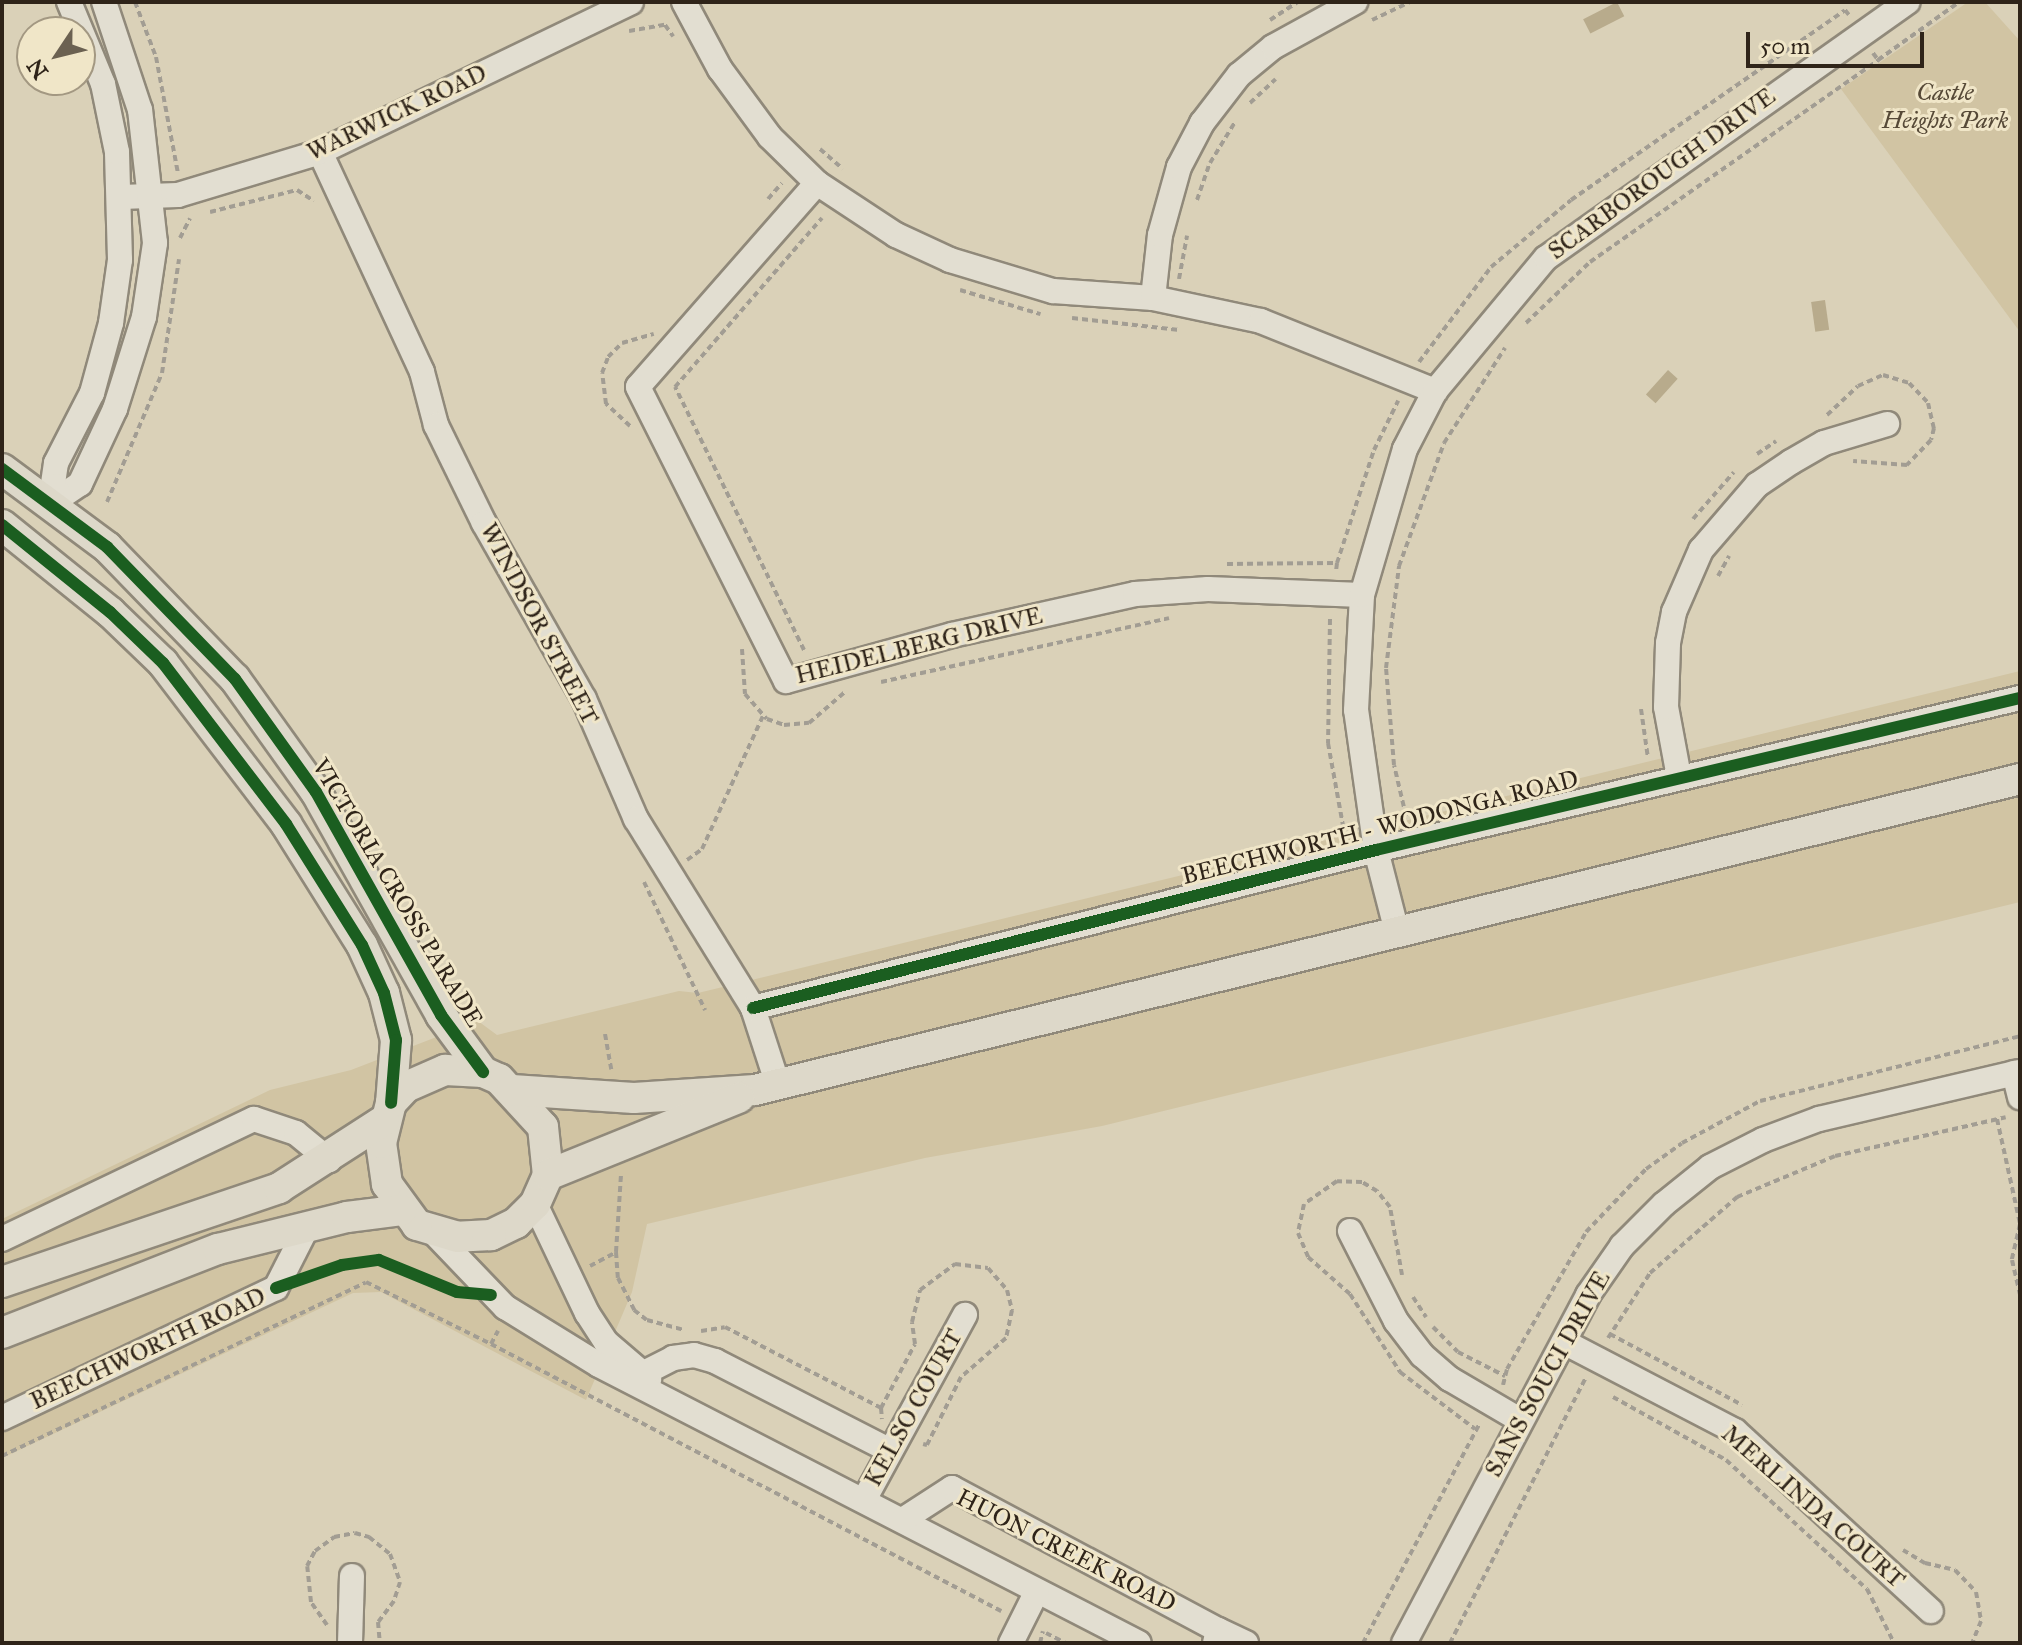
<!DOCTYPE html>
<style>
body{margin:0}
#map{position:relative;width:2022px;height:1645px;overflow:hidden;background:#dad1b8;font-family:"IM FELL Great Primer",serif}
div>[style]{position:absolute}
.green>*{inset:0;background:#d1c4a3}
.water>*{inset:0;background:#b8ab8c;transform-origin:0 0}
.path>*{height:4px;margin-top:-2px;transform-origin:0;background:repeating-linear-gradient(90deg,#a29d93 0 6px,transparent 0 10px)}
.roads{filter:drop-shadow(2px 0 #90897a) drop-shadow(-2px 0 #90897a) drop-shadow(0 2px #90897a) drop-shadow(0 -2px #90897a)}
.minor>*{height:24px;margin:-12px;padding:0 12px;transform-origin:12px;border-radius:12px;background:#e2ded1}
.major>*{height:30px;margin:-15px;padding:0 15px;transform-origin:15px;border-radius:15px;background:#ddd8c9}
.cycleway>*{height:12px;margin:-6px;padding:0 6px;transform-origin:6px;border-radius:6px;background:#1b5e20}
span{translate:-50% -50%;white-space:nowrap;text-align:center;line-height:1.15;-webkit-text-stroke:6px #f0e6c8;paint-order:stroke}
.park-label{font-size:24px;color:#564937;font-style:italic}
.street-label{font-size:24px;color:#2f2419}
.frame{position:absolute;inset:0;border:4px solid #2f2419;pointer-events:none}
.north{position:absolute;left:16px;top:16px;width:80px;height:80px;box-sizing:border-box;background:#f0e6c8;border:2px solid #a39882;border-radius:50%;rotate:235deg;font-size:22px;font-weight:700;line-height:32px;text-align:center;color:#2f2419}
.north::after{content:'';display:block;margin:auto;width:28px;height:36px;background:#6b6151;clip-path:polygon(50% 0,100% 100%,50% 72%,0 100%)}
.scale{position:absolute;left:1746px;top:32px;width:178px;height:36px;box-sizing:border-box;border:4px solid #2f2419;border-top:0;padding-left:10px;font-size:24px;line-height:28px;white-space:nowrap;color:#2f2419;-webkit-text-stroke:6px #f0e6c8;paint-order:stroke}
</style>
<div id="map">
<div class="green">
<i style="clip-path:polygon(1968px 2px,1985px 2px,2020px 41px,2020px 332px,1841px 89px)"></i>
<i style="clip-path:polygon(2020px 671px,2020px 902px,1102px 1126px,925px 1158px,647px 1224px,632px 1292px,586px 1400px,381px 1292px,353px 1293px,2px 1458px,2px 1219px,270px 1090px,351px 1070px,478px 1021px,497px 1035px,679px 991px,698px 993px)"></i>
</div>
<div class="water">
<i style="left:1617px;top:2px;width:16px;height:38px;rotate:63deg"></i>
<i style="left:1825px;top:300px;width:30px;height:14px;rotate:82deg"></i>
<i style="left:1668px;top:370px;width:13px;height:33px;rotate:42deg"></i>
</div>
<div class="path">
<i style="left:135px;top:2px;width:59px;rotate:69.1deg"></i>
<i style="left:156px;top:57px;width:118px;rotate:79.3deg"></i>
<i style="left:1270px;top:20px;width:33px;rotate:-33deg"></i>
<i style="left:1372px;top:20px;width:42px;rotate:-25.3deg"></i>
<i style="left:665px;top:25px;width:14px;rotate:54deg"></i>
<i style="left:629px;top:31px;width:39px;rotate:-10deg"></i>
<i style="left:1873px;top:53px;width:9px;rotate:54deg"></i>
<i style="left:1878px;top:60px;width:100px;rotate:-35.6deg"></i>
<i style="left:1250px;top:103px;width:35px;rotate:-43deg"></i>
<i style="left:820px;top:149px;width:30px;rotate:41deg"></i>
<i style="left:768px;top:199px;width:21px;rotate:-49deg"></i>
<i style="left:1197px;top:200px;width:39px;rotate:-71deg"></i>
<i style="left:1210px;top:163px;width:48px;rotate:-58.6deg"></i>
<i style="left:210px;top:212px;width:90px;rotate:-14.2deg"></i>
<i style="left:297px;top:190px;width:20px;rotate:33deg"></i>
<i style="left:180px;top:238px;width:22px;rotate:-63deg"></i>
<i style="left:1179px;top:279px;width:44px;rotate:-79.5deg"></i>
<i style="left:960px;top:290px;width:84px;rotate:16.7deg"></i>
<i style="left:1072px;top:318px;width:108px;rotate:6.4deg"></i>
<i style="left:1526px;top:323px;width:88px;rotate:-43.6deg"></i>
<i style="left:1590px;top:262px;width:352px;rotate:-35deg"></i>
<i style="left:1419px;top:362px;width:119px;rotate:-52.8deg"></i>
<i style="left:1491px;top:267px;width:104px;rotate:-39.9deg"></i>
<i style="left:1571px;top:200px;width:333px;rotate:-34.7deg"></i>
<i style="left:1845px;top:10px;width:6px;rotate:51deg"></i>
<i style="left:1827px;top:415px;width:42px;rotate:-43.1deg"></i>
<i style="left:1858px;top:386px;width:27px;rotate:-24deg"></i>
<i style="left:1883px;top:375px;width:27px;rotate:17deg"></i>
<i style="left:1909px;top:383px;width:28px;rotate:46deg"></i>
<i style="left:1928px;top:403px;width:26px;rotate:77deg"></i>
<i style="left:1934px;top:428px;width:12px;rotate:104deg"></i>
<i style="left:1931px;top:440px;width:35px;rotate:134deg"></i>
<i style="left:1907px;top:465px;width:54px;rotate:-175.8deg"></i>
<i style="left:630px;top:426px;width:33px;rotate:-137deg"></i>
<i style="left:606px;top:404px;width:31px;rotate:-97deg"></i>
<i style="left:602px;top:373px;width:17px;rotate:-69deg"></i>
<i style="left:608px;top:357px;width:20px;rotate:-45deg"></i>
<i style="left:622px;top:343px;width:33px;rotate:-16deg"></i>
<i style="left:1757px;top:454px;width:23px;rotate:-34deg"></i>
<i style="left:107px;top:502px;width:140px;rotate:-66.9deg"></i>
<i style="left:162px;top:373px;width:115px;rotate:-81.5deg"></i>
<i style="left:1693px;top:519px;width:62px;rotate:-48.9deg"></i>
<i style="left:1337px;top:563px;width:119px;rotate:-71.9deg"></i>
<i style="left:1374px;top:450px;width:55px;rotate:-63.9deg"></i>
<i style="left:1227px;top:564px;width:110px;rotate:-0.5deg"></i>
<i style="left:1337px;top:563px;width:8px;rotate:97deg"></i>
<i style="left:1718px;top:576px;width:23px;rotate:-61deg"></i>
<i style="left:1330px;top:619px;width:124px;rotate:90.9deg"></i>
<i style="left:1328px;top:743px;width:89px;rotate:79.7deg"></i>
<i style="left:742px;top:649px;width:45px;rotate:86.2deg"></i>
<i style="left:745px;top:694px;width:33px;rotate:49deg"></i>
<i style="left:767px;top:719px;width:18px;rotate:19deg"></i>
<i style="left:784px;top:725px;width:25px;rotate:-5deg"></i>
<i style="left:809px;top:723px;width:49px;rotate:-40.9deg"></i>
<i style="left:804px;top:650px;width:293px;rotate:-116.1deg"></i>
<i style="left:675px;top:387px;width:224px;rotate:-49deg"></i>
<i style="left:881px;top:682px;width:295px;rotate:-12.5deg"></i>
<i style="left:1641px;top:709px;width:49px;rotate:81.9deg"></i>
<i style="left:1406px;top:816px;width:52px;rotate:-103.2deg"></i>
<i style="left:1394px;top:765px;width:97px;rotate:-94.7deg"></i>
<i style="left:1386px;top:668px;width:103px;rotate:-82.7deg"></i>
<i style="left:1399px;top:566px;width:131px;rotate:-69.9deg"></i>
<i style="left:1444px;top:443px;width:113px;rotate:-57.3deg"></i>
<i style="left:687px;top:860px;width:19px;rotate:-36deg"></i>
<i style="left:702px;top:849px;width:146px;rotate:-65.4deg"></i>
<i style="left:644px;top:882px;width:142px;rotate:64.5deg"></i>
<i style="left:605px;top:1034px;width:36px;rotate:80deg"></i>
<i style="left:1997px;top:1119px;width:107px;rotate:77.6deg"></i>
<i style="left:2020px;top:1224px;width:37px;rotate:103deg"></i>
<i style="left:2012px;top:1260px;width:36px;rotate:77deg"></i>
<i style="left:616px;top:1252px;width:26px;rotate:86deg"></i>
<i style="left:618px;top:1278px;width:36px;rotate:63deg"></i>
<i style="left:634px;top:1310px;width:16px;rotate:38deg"></i>
<i style="left:647px;top:1320px;width:38px;rotate:15deg"></i>
<i style="left:590px;top:1266px;width:30px;rotate:-28deg"></i>
<i style="left:616px;top:1252px;width:77px;rotate:-86.3deg"></i>
<i style="left:1402px;top:1275px;width:69px;rotate:-100deg"></i>
<i style="left:1390px;top:1207px;width:21px;rotate:-129deg"></i>
<i style="left:1377px;top:1191px;width:17px;rotate:-149deg"></i>
<i style="left:1362px;top:1182px;width:25px;rotate:-178deg"></i>
<i style="left:1337px;top:1181px;width:40px;rotate:145.1deg"></i>
<i style="left:1304px;top:1204px;width:30px;rotate:102deg"></i>
<i style="left:1298px;top:1233px;width:26px;rotate:67deg"></i>
<i style="left:1308px;top:1257px;width:56px;rotate:41.4deg"></i>
<i style="left:1350px;top:1294px;width:93px;rotate:57.3deg"></i>
<i style="left:1400px;top:1372px;width:94px;rotate:37.2deg"></i>
<i style="left:1413px;top:1297px;width:24px;rotate:57deg"></i>
<i style="left:1433px;top:1327px;width:35px;rotate:45deg"></i>
<i style="left:1458px;top:1352px;width:53px;rotate:27.1deg"></i>
<i style="left:701px;top:1331px;width:24px;rotate:-9deg"></i>
<i style="left:725px;top:1327px;width:176px;rotate:27.4deg"></i>
<i style="left:881px;top:1408px;width:72px;rotate:-62deg"></i>
<i style="left:915px;top:1344px;width:22px;rotate:-98deg"></i>
<i style="left:912px;top:1322px;width:33px;rotate:-76deg"></i>
<i style="left:920px;top:1290px;width:44px;rotate:-36.6deg"></i>
<i style="left:955px;top:1264px;width:33px;rotate:7deg"></i>
<i style="left:988px;top:1268px;width:29px;rotate:49deg"></i>
<i style="left:1007px;top:1290px;width:21px;rotate:76deg"></i>
<i style="left:1012px;top:1310px;width:29px;rotate:102deg"></i>
<i style="left:1006px;top:1338px;width:60px;rotate:139.1deg"></i>
<i style="left:961px;top:1377px;width:76px;rotate:116.6deg"></i>
<i style="left:927px;top:1445px;width:4px;rotate:-166deg"></i>
<i style="left:1610px;top:1334px;width:150px;rotate:28.3deg"></i>
<i style="left:1608px;top:1338px;width:77px;rotate:-57.1deg"></i>
<i style="left:1650px;top:1273px;width:116px;rotate:-41.1deg"></i>
<i style="left:1737px;top:1197px;width:106px;rotate:-22.7deg"></i>
<i style="left:1835px;top:1156px;width:175px;rotate:-12.8deg"></i>
<i style="left:491px;top:1344px;width:576px;rotate:27.63deg"></i>
<i style="left:1503px;top:1385px;width:16px;rotate:-76deg"></i>
<i style="left:1507px;top:1369px;width:158px;rotate:-60deg"></i>
<i style="left:1586px;top:1232px;width:87px;rotate:-46.4deg"></i>
<i style="left:1646px;top:1169px;width:44px;rotate:-35.8deg"></i>
<i style="left:1682px;top:1143px;width:89px;rotate:-28.3deg"></i>
<i style="left:1760px;top:1101px;width:268px;rotate:-14deg"></i>
<i style="left:1613px;top:1397px;width:129px;rotate:29.1deg"></i>
<i style="left:1726px;top:1460px;width:191px;rotate:42.5deg"></i>
<i style="left:1867px;top:1589px;width:60px;rotate:63.4deg"></i>
<i style="left:881px;top:1408px;width:11px;rotate:85deg"></i>
<i style="left:2px;top:1456px;width:403px;rotate:-25.5deg"></i>
<i style="left:366px;top:1282px;width:140px;rotate:26.4deg"></i>
<i style="left:491px;top:1344px;width:15px;rotate:-62deg"></i>
<i style="left:1903px;top:1550px;width:26px;rotate:31deg"></i>
<i style="left:1925px;top:1563px;width:31px;rotate:13deg"></i>
<i style="left:1955px;top:1570px;width:30px;rotate:46deg"></i>
<i style="left:1976px;top:1592px;width:29px;rotate:80deg"></i>
<i style="left:1981px;top:1621px;width:24px;rotate:112deg"></i>
<i style="left:327px;top:1625px;width:28px;rotate:-125deg"></i>
<i style="left:311px;top:1602px;width:36px;rotate:-96deg"></i>
<i style="left:307px;top:1566px;width:17px;rotate:-62deg"></i>
<i style="left:315px;top:1551px;width:24px;rotate:-36deg"></i>
<i style="left:334px;top:1537px;width:21px;rotate:-11deg"></i>
<i style="left:355px;top:1533px;width:15px;rotate:16deg"></i>
<i style="left:369px;top:1537px;width:27px;rotate:39deg"></i>
<i style="left:390px;top:1554px;width:30px;rotate:70deg"></i>
<i style="left:400px;top:1582px;width:20px;rotate:108deg"></i>
<i style="left:394px;top:1601px;width:26px;rotate:127deg"></i>
<i style="left:378px;top:1622px;width:21px;rotate:85deg"></i>
<i style="left:1046px;top:1633px;width:22px;rotate:27deg"></i>
<i style="left:1040px;top:1643px;width:12px;rotate:-76deg"></i>
<i style="left:1363px;top:1643px;width:249px;rotate:-62deg"></i>
<i style="left:1450px;top:1643px;width:299px;rotate:-62.9deg"></i>
</div>
<div class="roads">
<div class="minor">
<i style="left:684px;top:2px;width:76px;rotate:61.8deg"></i>
<i style="left:720px;top:69px;width:84px;rotate:53.7deg"></i>
<i style="left:770px;top:137px;width:66px;rotate:44.4deg"></i>
<i style="left:817px;top:183px;width:95px;rotate:33.4deg"></i>
<i style="left:896px;top:235px;width:60px;rotate:24.8deg"></i>
<i style="left:950px;top:260px;width:108px;rotate:16.8deg"></i>
<i style="left:1053px;top:291px;width:100px;rotate:4deg"></i>
<i style="left:1153px;top:298px;width:110px;rotate:12deg"></i>
<i style="left:1261px;top:321px;width:188px;rotate:21.9deg"></i>
<i style="left:320px;top:152px;width:242px;rotate:65.1deg"></i>
<i style="left:422px;top:372px;width:55px;rotate:75.2deg"></i>
<i style="left:436px;top:425px;width:109px;rotate:63.9deg"></i>
<i style="left:484px;top:523px;width:202px;rotate:60.4deg"></i>
<i style="left:584px;top:699px;width:131px;rotate:66.6deg"></i>
<i style="left:636px;top:819px;width:222px;rotate:58.2deg"></i>
<i style="left:753px;top:1008px;width:81px;rotate:72deg"></i>
<i style="left:817px;top:183px;width:271px;rotate:131.3deg"></i>
<i style="left:638px;top:387px;width:329px;rotate:63.3deg"></i>
<i style="left:786px;top:681px;width:172px;rotate:-15.5deg"></i>
<i style="left:952px;top:635px;width:188px;rotate:-12.6deg"></i>
<i style="left:1135px;top:594px;width:73px;rotate:-3.9deg"></i>
<i style="left:1208px;top:589px;width:154px;rotate:2.2deg"></i>
<i style="left:121px;top:197px;width:57px;rotate:-2deg"></i>
<i style="left:178px;top:195px;width:148px;rotate:-16.8deg"></i>
<i style="left:320px;top:152px;width:345px;rotate:-25.7deg"></i>
<i style="left:1153px;top:298px;width:63px;rotate:-83.7deg"></i>
<i style="left:1160px;top:235px;width:71px;rotate:-74.4deg"></i>
<i style="left:1179px;top:167px;width:50px;rotate:-62.4deg"></i>
<i style="left:1202px;top:123px;width:61px;rotate:-52.4deg"></i>
<i style="left:1239px;top:75px;width:44px;rotate:-39.5deg"></i>
<i style="left:1273px;top:47px;width:94px;rotate:-28.8deg"></i>
<i style="left:50px;top:504px;width:36px;rotate:-34deg"></i>
<i style="left:80px;top:484px;width:83px;rotate:-65deg"></i>
<i style="left:115px;top:409px;width:96px;rotate:-72.5deg"></i>
<i style="left:144px;top:317px;width:75px;rotate:-81.5deg"></i>
<i style="left:155px;top:243px;width:134px;rotate:-96.4deg"></i>
<i style="left:140px;top:110px;width:114px;rotate:-108.4deg"></i>
<i style="left:50px;top:504px;width:41px;rotate:-81.7deg"></i>
<i style="left:56px;top:463px;width:79px;rotate:-62.8deg"></i>
<i style="left:92px;top:393px;width:73px;rotate:-74.8deg"></i>
<i style="left:111px;top:323px;width:64px;rotate:-81.9deg"></i>
<i style="left:120px;top:260px;width:108px;rotate:-91.6deg"></i>
<i style="left:117px;top:152px;width:69px;rotate:-101.6deg"></i>
<i style="left:103px;top:84px;width:89px;rotate:-112.5deg"></i>
<i style="left:1679px;top:777px;width:71px;rotate:-100.5deg"></i>
<i style="left:1666px;top:707px;width:64px;rotate:-88.2deg"></i>
<i style="left:1668px;top:643px;width:32px;rotate:-79deg"></i>
<i style="left:1674px;top:612px;width:68px;rotate:-66.5deg"></i>
<i style="left:1701px;top:550px;width:86px;rotate:-49.3deg"></i>
<i style="left:1757px;top:485px;width:41px;rotate:-34.1deg"></i>
<i style="left:1791px;top:462px;width:38px;rotate:-30deg"></i>
<i style="left:1824px;top:443px;width:66px;rotate:-16.8deg"></i>
<i style="left:1397px;top:932px;width:85px;rotate:-104.4deg"></i>
<i style="left:1376px;top:850px;width:141px;rotate:-98.1deg"></i>
<i style="left:1356px;top:710px;width:115px;rotate:-87deg"></i>
<i style="left:1362px;top:595px;width:152px;rotate:-73.6deg"></i>
<i style="left:1405px;top:449px;width:65px;rotate:-62.7deg"></i>
<i style="left:1435px;top:391px;width:173px;rotate:-50.2deg"></i>
<i style="left:1546px;top:258px;width:443px;rotate:-35.3deg"></i>
<i style="left:753px;top:1008px;width:643px;rotate:-14.23deg"></i>
<i style="left:1376px;top:850px;width:662px;rotate:-13.28deg"></i>
<i style="left:2014px;top:1073px;width:25px;rotate:76deg"></i>
<i style="left:535px;top:1204px;width:121px;rotate:64.5deg"></i>
<i style="left:587px;top:1313px;width:35px;rotate:57deg"></i>
<i style="left:606px;top:1342px;width:57px;rotate:40.7deg"></i>
<i style="left:1350px;top:1231px;width:101px;rotate:62.9deg"></i>
<i style="left:1396px;top:1321px;width:43px;rotate:52.6deg"></i>
<i style="left:1422px;top:1355px;width:37px;rotate:41deg"></i>
<i style="left:1450px;top:1379px;width:81px;rotate:30.4deg"></i>
<i style="left:434px;top:1233px;width:103px;rotate:46.2deg"></i>
<i style="left:505px;top:1307px;width:110px;rotate:31.7deg"></i>
<i style="left:599px;top:1365px;width:607px;rotate:27.24deg"></i>
<i style="left:2px;top:1239px;width:279px;rotate:-25.5deg"></i>
<i style="left:254px;top:1119px;width:44px;rotate:18.4deg"></i>
<i style="left:296px;top:1133px;width:43px;rotate:39.3deg"></i>
<i style="left:1564px;top:1342px;width:193px;rotate:27.5deg"></i>
<i style="left:1735px;top:1431px;width:266px;rotate:42.6deg"></i>
<i style="left:642px;top:1374px;width:35px;rotate:-27deg"></i>
<i style="left:673px;top:1358px;width:21px;rotate:-8deg"></i>
<i style="left:694px;top:1355px;width:22px;rotate:16deg"></i>
<i style="left:715px;top:1361px;width:195px;rotate:27.1deg"></i>
<i style="left:2px;top:1418px;width:303px;rotate:-25.4deg"></i>
<i style="left:276px;top:1288px;width:66px;rotate:-63deg"></i>
<i style="left:864px;top:1500px;width:211px;rotate:-61.4deg"></i>
<i style="left:904px;top:1519px;width:57px;rotate:-32.9deg"></i>
<i style="left:952px;top:1488px;width:302px;rotate:28.1deg"></i>
<i style="left:1218px;top:1630px;width:13px;rotate:103deg"></i>
<i style="left:1218px;top:1630px;width:31px;rotate:25deg"></i>
<i style="left:350px;top:1643px;width:67px;rotate:-88.3deg"></i>
<i style="left:1011px;top:1643px;width:58px;rotate:-63.4deg"></i>
<i style="left:1404px;top:1643px;width:394px;rotate:-62.1deg"></i>
<i style="left:1588px;top:1295px;width:60px;rotate:-55.2deg"></i>
<i style="left:1622px;top:1246px;width:59px;rotate:-45deg"></i>
<i style="left:1664px;top:1204px;width:59px;rotate:-38.8deg"></i>
<i style="left:1710px;top:1167px;width:59px;rotate:-27deg"></i>
<i style="left:1763px;top:1140px;width:60px;rotate:-20.6deg"></i>
<i style="left:1819px;top:1119px;width:206px;rotate:-13.2deg"></i>
</div>
<div class="major">
<i style="left:2px;top:469px;width:131px;rotate:36.6deg"></i>
<i style="left:107px;top:547px;width:184px;rotate:45.9deg"></i>
<i style="left:235px;top:679px;width:139px;rotate:54.4deg"></i>
<i style="left:316px;top:792px;width:256px;rotate:60.7deg"></i>
<i style="left:441px;top:1015px;width:71px;rotate:53.6deg"></i>
<i style="left:2px;top:525px;width:139px;rotate:38.9deg"></i>
<i style="left:110px;top:612px;width:74px;rotate:43.9deg"></i>
<i style="left:163px;top:663px;width:203px;rotate:52.6deg"></i>
<i style="left:286px;top:824px;width:143px;rotate:57.9deg"></i>
<i style="left:362px;top:945px;width:53px;rotate:65.4deg"></i>
<i style="left:384px;top:993px;width:49px;rotate:75.7deg"></i>
<i style="left:396px;top:1040px;width:63px;rotate:94.5deg"></i>
<i style="left:445px;top:1070px;width:38px;rotate:3deg"></i>
<i style="left:483px;top:1072px;width:17px;rotate:24deg"></i>
<i style="left:499px;top:1079px;width:65px;rotate:47.5deg"></i>
<i style="left:543px;top:1127px;width:48px;rotate:84.1deg"></i>
<i style="left:548px;top:1175px;width:32px;rotate:114deg"></i>
<i style="left:535px;top:1204px;width:27px;rotate:135deg"></i>
<i style="left:516px;top:1223px;width:28px;rotate:154deg"></i>
<i style="left:491px;top:1235px;width:33px;rotate:177deg"></i>
<i style="left:458px;top:1237px;width:43px;rotate:-163.7deg"></i>
<i style="left:417px;top:1225px;width:51px;rotate:-126.2deg"></i>
<i style="left:387px;top:1184px;width:41px;rotate:-98.3deg"></i>
<i style="left:381px;top:1143px;width:41px;rotate:-76deg"></i>
<i style="left:391px;top:1103px;width:22px;rotate:-47deg"></i>
<i style="left:406px;top:1087px;width:43px;rotate:-23.6deg"></i>
<i style="left:512px;top:1090px;width:122px;rotate:3.8deg"></i>
<i style="left:634px;top:1098px;width:121px;rotate:-3.8deg"></i>
<i style="left:755px;top:1090px;width:1303px;rotate:-13.81deg"></i>
<i style="left:548px;top:1175px;width:206px;rotate:-22deg"></i>
<i style="left:2px;top:1282px;width:293px;rotate:-18.7deg"></i>
<i style="left:279px;top:1188px;width:124px;rotate:-32.8deg"></i>
<i style="left:2px;top:1333px;width:232px;rotate:-21.3deg"></i>
<i style="left:218px;top:1249px;width:133px;rotate:-13.9deg"></i>
<i style="left:347px;top:1217px;width:55px;rotate:-7.3deg"></i>
</div>
</div>
<div class="cycleway">
<i style="left:2px;top:469px;width:131px;rotate:36.6deg"></i>
<i style="left:107px;top:547px;width:184px;rotate:45.9deg"></i>
<i style="left:235px;top:679px;width:139px;rotate:54.4deg"></i>
<i style="left:316px;top:792px;width:256px;rotate:60.7deg"></i>
<i style="left:441px;top:1015px;width:71px;rotate:53.6deg"></i>
<i style="left:2px;top:525px;width:139px;rotate:38.9deg"></i>
<i style="left:110px;top:612px;width:74px;rotate:43.9deg"></i>
<i style="left:163px;top:663px;width:203px;rotate:52.6deg"></i>
<i style="left:286px;top:824px;width:143px;rotate:57.9deg"></i>
<i style="left:362px;top:945px;width:53px;rotate:65.4deg"></i>
<i style="left:384px;top:993px;width:49px;rotate:75.7deg"></i>
<i style="left:396px;top:1040px;width:63px;rotate:94.5deg"></i>
<i style="left:753px;top:1008px;width:643px;rotate:-14.23deg"></i>
<i style="left:1376px;top:850px;width:662px;rotate:-13.28deg"></i>
<i style="left:276px;top:1288px;width:70px;rotate:-19.2deg"></i>
<i style="left:342px;top:1265px;width:37px;rotate:-8deg"></i>
<i style="left:379px;top:1260px;width:84px;rotate:22.3deg"></i>
<i style="left:457px;top:1292px;width:34px;rotate:5deg"></i>
</div>
<div class="park-label">
<span style="left:1945px;top:107px">Castle<br>Heights Park</span>
</div>
<div class="street-label">
<span style="left:397px;top:113px;rotate:-25deg">WARWICK ROAD</span>
<span style="left:1662px;top:174px;rotate:-36deg">SCARBOROUGH DRIVE</span>
<span style="left:539px;top:624px;rotate:62deg">WINDSOR STREET</span>
<span style="left:919px;top:646px;rotate:-14deg">HEIDELBERG DRIVE</span>
<span style="left:1380px;top:828px;rotate:-14deg">BEECHWORTH - WODONGA ROAD</span>
<span style="left:397px;top:893px;rotate:59deg">VICTORIA CROSS PARADE</span>
<span style="left:148px;top:1349px;rotate:-25deg">BEECHWORTH ROAD</span>
<span style="left:1548px;top:1374px;rotate:-61deg">SANS SOUCI DRIVE</span>
<span style="left:914px;top:1408px;rotate:-61deg">KELSO COURT</span>
<span style="left:1813px;top:1507px;rotate:41deg">MERLINDA COURT</span>
<span style="left:1066px;top:1551px;rotate:27deg">HUON CREEK ROAD</span>
</div>
<div class="frame"></div>
<div class="north">N</div>
<div class="scale">50 m</div>
</div>
